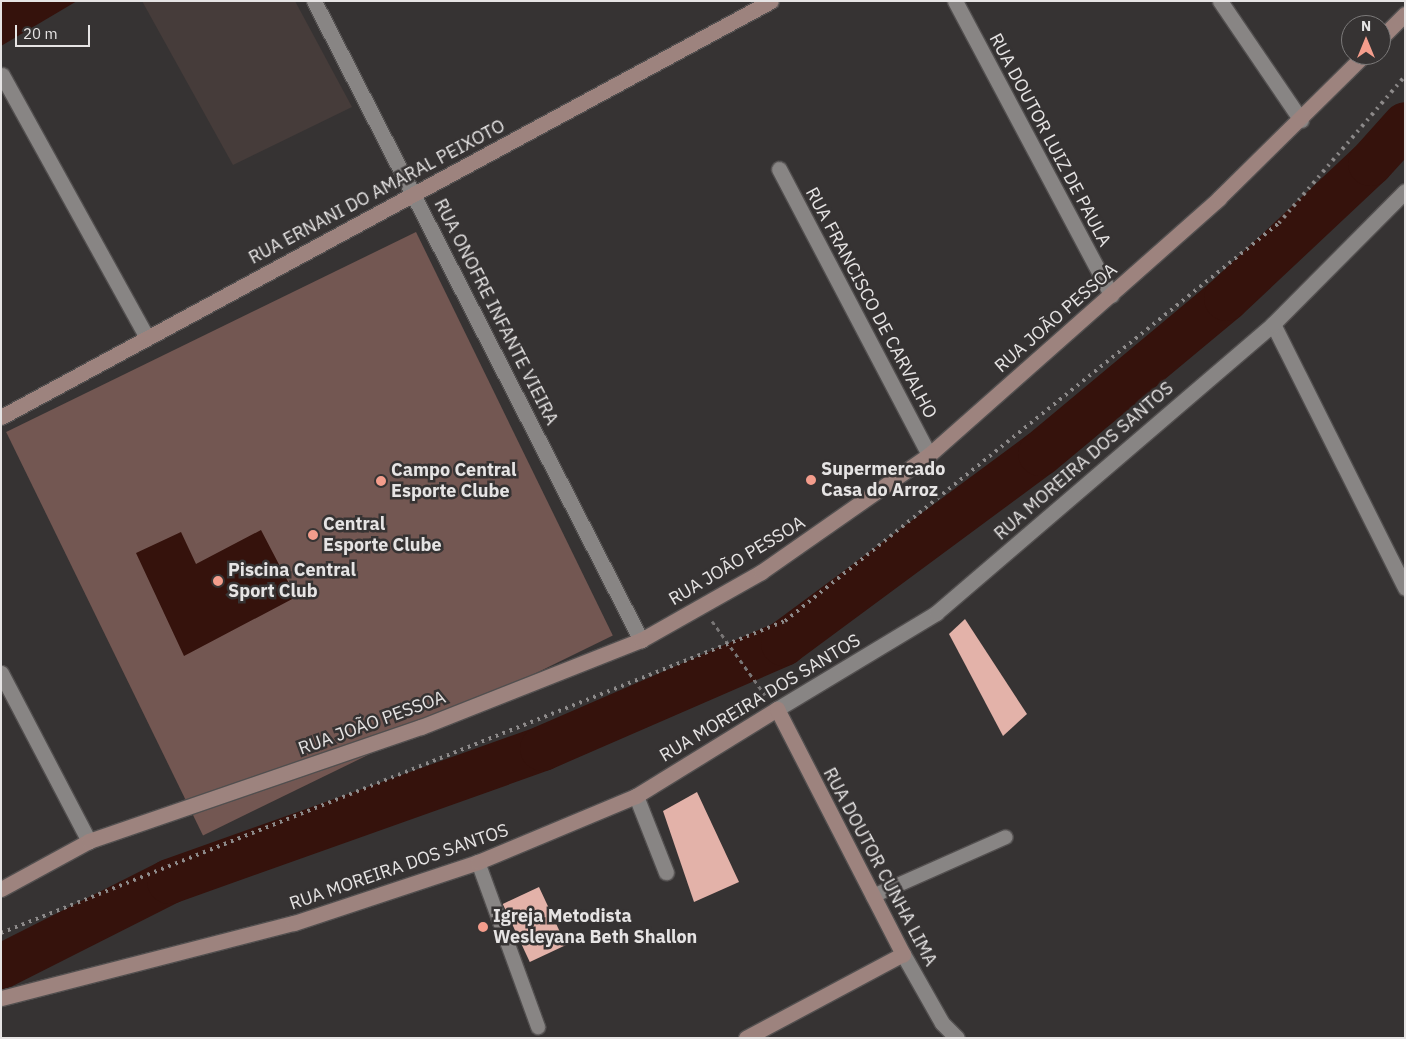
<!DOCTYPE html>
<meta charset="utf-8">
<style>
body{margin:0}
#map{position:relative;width:1406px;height:1039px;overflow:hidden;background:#363333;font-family:"IBM Plex Sans",sans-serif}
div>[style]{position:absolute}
.built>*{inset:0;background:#463c3a}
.green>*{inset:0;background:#735752;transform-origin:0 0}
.water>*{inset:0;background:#35120c}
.river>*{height:45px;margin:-22.5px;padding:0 22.5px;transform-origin:22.5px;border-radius:22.5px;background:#35120c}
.building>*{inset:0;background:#e3b2a9;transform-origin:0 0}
.path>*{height:3px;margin-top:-1.5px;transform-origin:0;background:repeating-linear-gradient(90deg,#797676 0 4px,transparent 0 8px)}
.roads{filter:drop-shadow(1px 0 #524f4f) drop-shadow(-1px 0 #524f4f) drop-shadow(0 1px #524f4f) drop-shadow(0 -1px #524f4f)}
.lane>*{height:14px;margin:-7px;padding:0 7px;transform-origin:7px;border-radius:7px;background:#888584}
.street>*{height:15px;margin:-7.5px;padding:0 7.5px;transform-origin:7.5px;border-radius:7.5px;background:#888584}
.secondary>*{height:15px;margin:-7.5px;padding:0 7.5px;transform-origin:7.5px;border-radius:7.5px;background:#9d837e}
.rail>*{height:4px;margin-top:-2px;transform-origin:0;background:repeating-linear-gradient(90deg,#8d8a8a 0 2.5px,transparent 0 7.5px)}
.dots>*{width:14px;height:14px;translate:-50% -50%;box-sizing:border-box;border:2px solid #363333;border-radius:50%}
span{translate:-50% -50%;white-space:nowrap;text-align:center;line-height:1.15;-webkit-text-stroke:5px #363333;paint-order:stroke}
.street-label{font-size:18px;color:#e6e4e4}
.poi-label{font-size:18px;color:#e6e4e4;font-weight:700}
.left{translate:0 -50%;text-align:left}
.frame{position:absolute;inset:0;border:2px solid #e6e4e4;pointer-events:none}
.north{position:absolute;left:1341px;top:15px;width:50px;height:50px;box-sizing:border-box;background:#363333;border:1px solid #7c7a7a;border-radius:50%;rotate:0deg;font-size:14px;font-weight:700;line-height:20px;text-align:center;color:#e6e4e4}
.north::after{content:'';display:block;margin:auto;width:18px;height:22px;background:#f49d8c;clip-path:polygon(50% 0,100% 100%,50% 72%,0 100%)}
.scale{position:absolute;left:15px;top:25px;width:75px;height:22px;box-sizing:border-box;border:2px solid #e6e4e4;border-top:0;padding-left:6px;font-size:15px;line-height:18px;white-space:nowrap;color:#e6e4e4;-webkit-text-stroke:4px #363333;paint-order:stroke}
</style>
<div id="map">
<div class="built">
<i style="clip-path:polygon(142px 1px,295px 1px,352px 107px,233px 165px)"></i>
</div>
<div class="green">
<i style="left:416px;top:232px;width:449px;height:456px;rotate:64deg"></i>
</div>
<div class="water">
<i style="clip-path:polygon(1px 1px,77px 1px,1px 46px)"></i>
<i style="clip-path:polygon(261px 530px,296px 597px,184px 656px,136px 553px,181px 532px,196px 564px)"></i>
</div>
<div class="river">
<i style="left:1px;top:966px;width:188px;rotate:-26.8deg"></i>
<i style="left:169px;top:881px;width:396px;rotate:-19.6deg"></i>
<i style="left:542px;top:748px;width:263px;rotate:-23.5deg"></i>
<i style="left:783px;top:643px;width:320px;rotate:-36.5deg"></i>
<i style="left:1040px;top:453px;width:242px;rotate:-39.8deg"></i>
<i style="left:1226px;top:298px;width:197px;rotate:-43.2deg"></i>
<i style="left:1370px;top:163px;width:52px;rotate:-48.1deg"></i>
</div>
<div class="building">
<i style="clip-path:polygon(965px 619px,1027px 714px,1003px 736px,949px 634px)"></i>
<i style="clip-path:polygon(697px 792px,739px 882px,694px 902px,663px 811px)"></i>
<i style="left:539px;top:887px;width:64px;height:40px;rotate:65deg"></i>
</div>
<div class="path">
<i style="left:712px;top:621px;width:91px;rotate:54.4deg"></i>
</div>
<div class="roads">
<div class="lane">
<i style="left:478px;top:862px;width:176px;rotate:70deg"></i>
<i style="left:873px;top:896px;width:145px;rotate:-23.9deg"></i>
</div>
<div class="street">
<i style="left:314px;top:1px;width:718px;rotate:62.9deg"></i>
<i style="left:955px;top:1px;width:333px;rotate:62deg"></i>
<i style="left:1220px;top:1px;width:144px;rotate:55.8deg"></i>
<i style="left:2px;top:75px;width:300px;rotate:61.1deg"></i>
<i style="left:779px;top:169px;width:323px;rotate:62.3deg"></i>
<i style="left:1273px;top:324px;width:295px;rotate:63.4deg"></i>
<i style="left:1px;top:673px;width:190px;rotate:62.4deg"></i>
<i style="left:777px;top:709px;width:186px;rotate:-31.1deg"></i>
<i style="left:936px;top:613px;width:444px;rotate:-40.6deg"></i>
<i style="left:1273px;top:324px;width:187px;rotate:-45.2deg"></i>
<i style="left:636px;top:796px;width:82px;rotate:68.5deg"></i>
<i style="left:903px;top:954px;width:79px;rotate:60.5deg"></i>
<i style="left:942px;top:1023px;width:21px;rotate:45deg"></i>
</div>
<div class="secondary">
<i style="left:1381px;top:38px;width:34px;rotate:-45deg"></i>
<i style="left:1px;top:417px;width:875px;rotate:-28.38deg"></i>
<i style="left:1px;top:889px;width:100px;rotate:-28.6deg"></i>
<i style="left:89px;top:841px;width:351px;rotate:-19deg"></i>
<i style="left:421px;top:727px;width:237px;rotate:-21.6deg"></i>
<i style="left:641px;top:640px;width:138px;rotate:-29.5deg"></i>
<i style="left:761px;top:572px;width:205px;rotate:-34.9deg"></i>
<i style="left:929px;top:455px;width:387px;rotate:-41.5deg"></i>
<i style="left:1219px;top:198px;width:204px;rotate:-44.6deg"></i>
<i style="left:1px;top:998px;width:302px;rotate:-14.4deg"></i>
<i style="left:294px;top:923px;width:194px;rotate:-18.3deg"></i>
<i style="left:478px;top:862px;width:171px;rotate:-22.7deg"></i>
<i style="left:636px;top:796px;width:166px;rotate:-31.7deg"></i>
<i style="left:777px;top:709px;width:276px;rotate:62.8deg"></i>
<i style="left:903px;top:954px;width:178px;rotate:151.9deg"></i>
</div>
</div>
<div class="rail">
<i style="left:1px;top:933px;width:844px;rotate:-21.7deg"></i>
<i style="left:785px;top:621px;width:634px;rotate:-38.86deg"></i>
<i style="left:1279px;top:223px;width:194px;rotate:-49.4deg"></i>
</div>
<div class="dots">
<i style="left:811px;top:480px;background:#f49d8c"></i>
<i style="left:381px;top:481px;background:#f49d8c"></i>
<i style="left:313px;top:535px;background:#f49d8c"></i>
<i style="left:218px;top:581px;background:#f49d8c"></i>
<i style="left:483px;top:927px;background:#f49d8c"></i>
</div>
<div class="street-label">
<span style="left:1050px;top:140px;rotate:62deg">RUA DOUTOR LUIZ DE PAULA</span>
<span style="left:377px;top:192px;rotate:-28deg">RUA ERNANI DO AMARAL PEIXOTO</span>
<span style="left:871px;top:303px;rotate:62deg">RUA FRANCISCO DE CARVALHO</span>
<span style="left:496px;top:312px;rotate:63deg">RUA ONOFRE INFANTE VIEIRA</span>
<span style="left:1056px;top:318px;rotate:-41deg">RUA JOÃO PESSOA</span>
<span style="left:1084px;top:461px;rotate:-41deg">RUA MOREIRA DOS SANTOS</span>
<span style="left:737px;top:561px;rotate:-31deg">RUA JOÃO PESSOA</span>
<span style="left:760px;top:698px;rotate:-31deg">RUA MOREIRA DOS SANTOS</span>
<span style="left:372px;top:723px;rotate:-20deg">RUA JOÃO PESSOA</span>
<span style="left:399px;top:867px;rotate:-19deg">RUA MOREIRA DOS SANTOS</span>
<span style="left:880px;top:867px;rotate:62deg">RUA DOUTOR CUNHA LIMA</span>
</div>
<div class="poi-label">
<span class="left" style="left:821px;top:480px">Supermercado<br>Casa do Arroz</span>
<span class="left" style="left:391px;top:481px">Campo Central<br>Esporte Clube</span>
<span class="left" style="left:323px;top:535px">Central<br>Esporte Clube</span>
<span class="left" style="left:228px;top:581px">Piscina Central<br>Sport Club</span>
<span class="left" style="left:493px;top:927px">Igreja Metodista<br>Wesleyana Beth Shallon</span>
</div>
<div class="frame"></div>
<div class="north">N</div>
<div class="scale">20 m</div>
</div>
